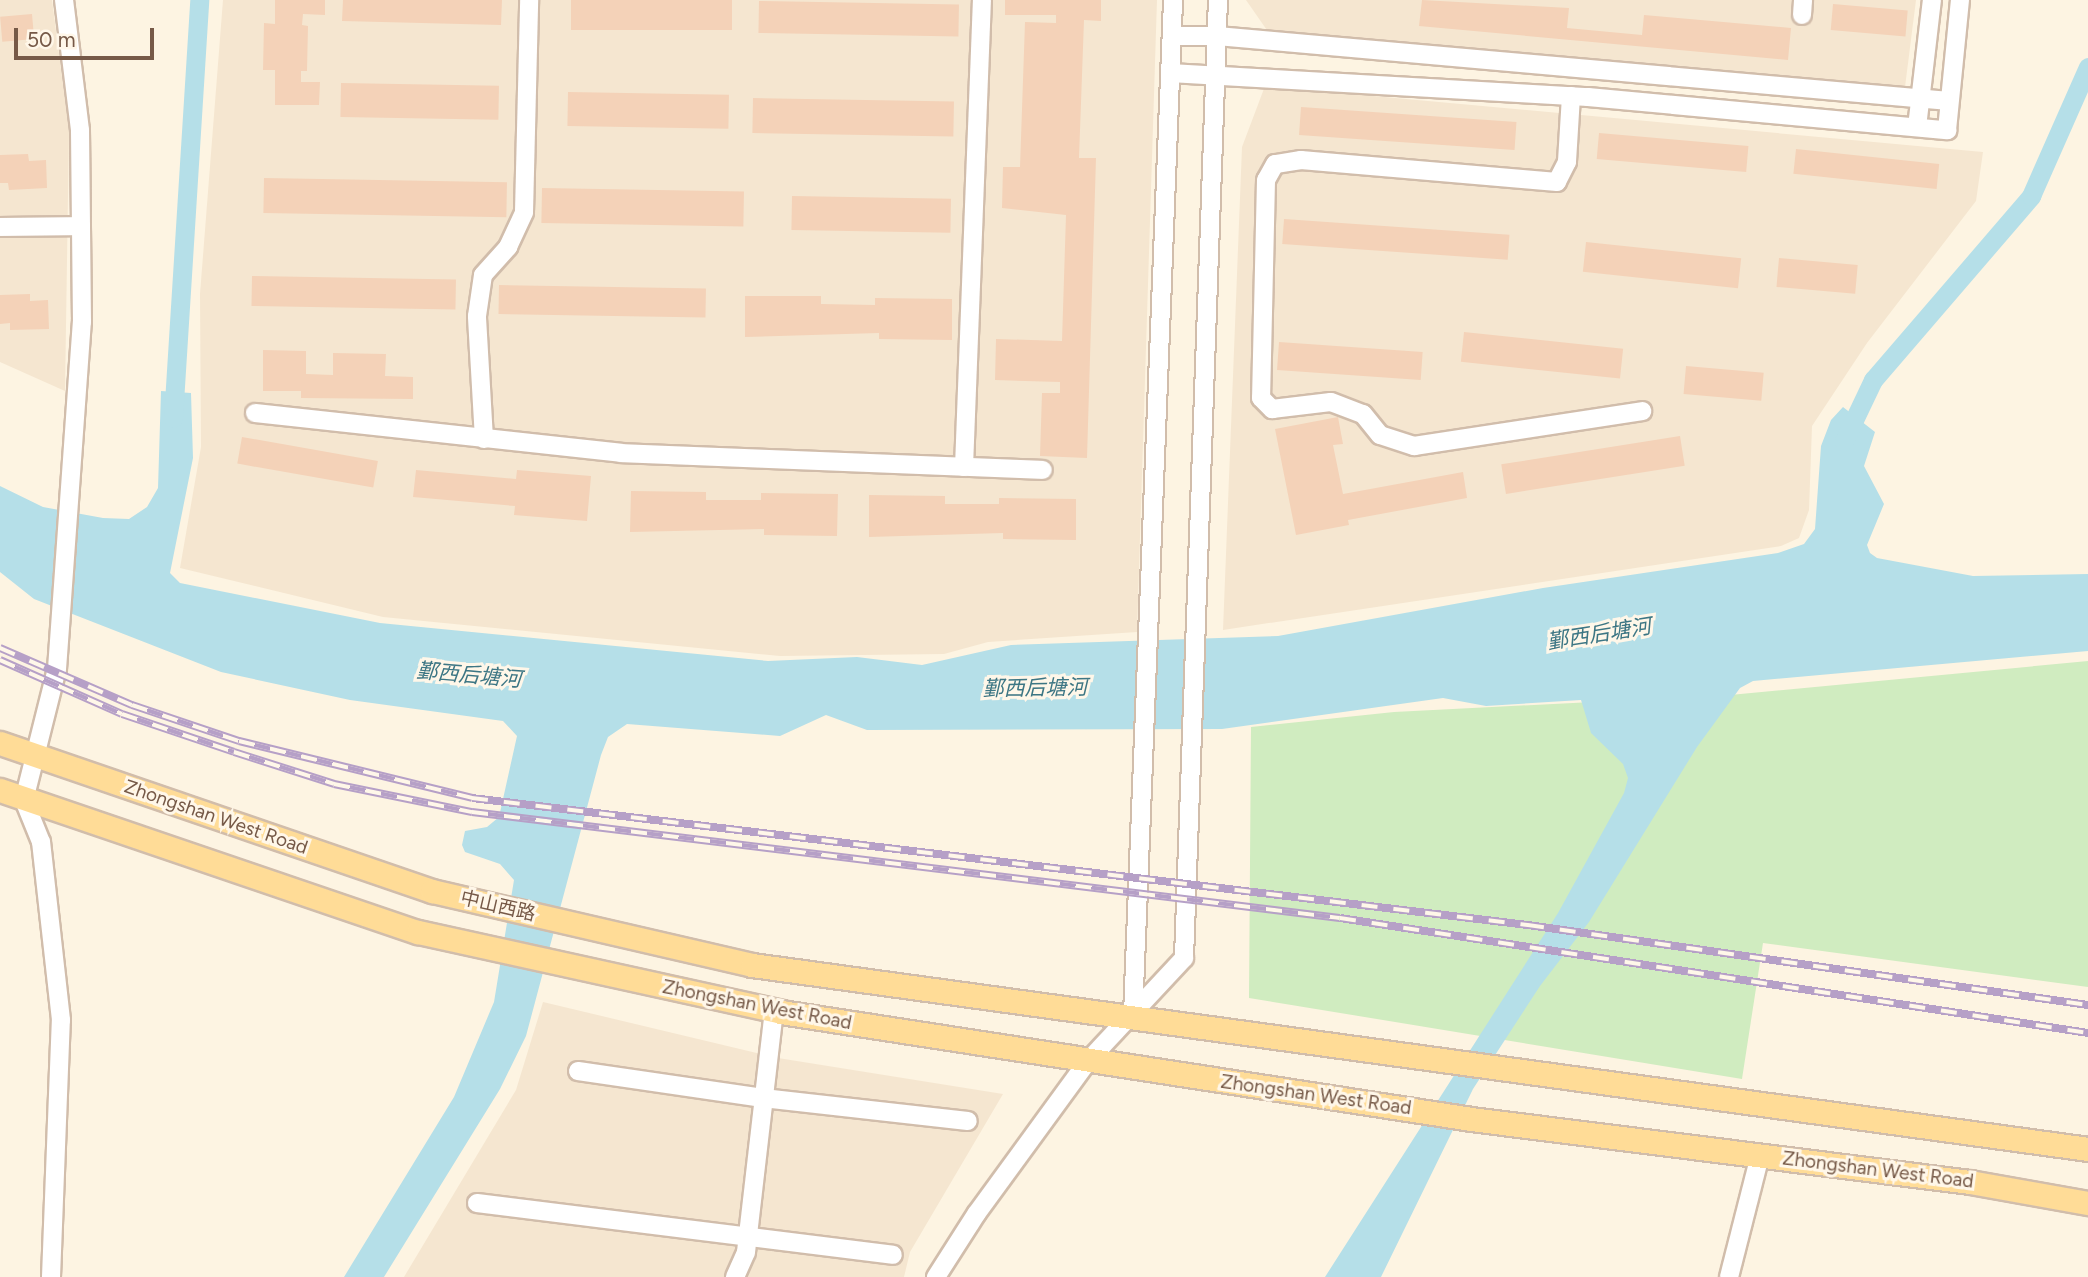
<!DOCTYPE html>
<meta charset="utf-8">
<style>
body{margin:0}
#map{position:relative;width:2088px;height:1277px;overflow:hidden;background:#fdf4e2;font-family:Figtree,"Noto Sans SC",sans-serif}
div>[style]{position:absolute}
.residential>*{inset:0;background:#f5e6d0}
.green>*{inset:0;background:#d0ecc0}
.water>*{inset:0;background:#b5dfe8}
.canal>*{height:19px;margin:-9.5px;padding:0 9.5px;transform-origin:9.5px;border-radius:9.5px;background:#b5dfe8}
.building>*{inset:0;background:#f4d2b8;transform-origin:0 0}
.roads{filter:drop-shadow(2px 0 #d1bdab) drop-shadow(-2px 0 #d1bdab) drop-shadow(0 2px #d1bdab) drop-shadow(0 -2px #d1bdab)}
.minor>*{height:18px;margin:-9px;padding:0 9px;transform-origin:9px;border-radius:9px;background:#fff}
.major>*{height:23px;margin:-11.5px;padding:0 11.5px;transform-origin:11.5px;border-radius:11.5px;background:#ffdc97}
.rail>*{height:8px;margin-top:-4px;transform-origin:0;background:repeating-linear-gradient(90deg,#fff7e9 0 16px,#b6a0c7 0 32px);box-sizing:border-box;border-block:2px solid #b6a0c7}
span{translate:-50% -50%;white-space:nowrap;text-align:center;line-height:1.15;-webkit-text-stroke:6px #fff7e9;paint-order:stroke}
.street-label{font-size:19px;color:#765947}
.water-label{font-size:21px;color:#3d7684;font-style:italic}
.scale{position:absolute;left:14px;top:28px;width:140px;height:32px;box-sizing:border-box;border:4px solid #765947;border-top:0;padding-left:9px;font-size:21px;line-height:24px;white-space:nowrap;color:#765947;-webkit-text-stroke:5px #fff7e9;paint-order:stroke}
</style>
<div id="map">
<div class="residential">
<i style="clip-path:polygon(0 0,52px 0,69px 131px,65px 391px,0 362px)"></i>
<i style="clip-path:polygon(223px 0,1157px 0,1137px 632px,988px 642px,944px 654px,780px 656px,383px 617px,180px 568px,201px 447px,200px 294px)"></i>
<i style="clip-path:polygon(1246px 0,1916px 0,1905px 87px,1271px 36px)"></i>
<i style="clip-path:polygon(1265px 86px,1983px 152px,1976px 201px,1867px 343px,1812px 426px,1809px 510px,1799px 538px,1781px 546px,1223px 630px,1242px 147px)"></i>
<i style="clip-path:polygon(543px 1002px,778px 1058px,1003px 1094px,910px 1252px,904px 1277px,404px 1277px,516px 1090px)"></i>
</div>
<div class="green">
<i style="clip-path:polygon(2088px 661px,2088px 987px,1763px 943px,1742px 1079px,1249px 998px,1251px 727px,1394px 712px,1730px 695px)"></i>
</div>
<div class="water">
<i style="clip-path:polygon(161px 391px,191px 393px,193px 458px,170px 573px,180px 583px,380px 623px,768px 661px,857px 657px,922px 665px,1011px 645px,1278px 636px,1543px 588px,1778px 553px,1804px 544px,1815px 529px,1821px 446px,1831px 420px,1843px 407px,1875px 432px,1864px 466px,1884px 504px,1867px 545px,1870px 553px,1877px 558px,1973px 576px,2088px 574px,2088px 651px,1753px 681px,1740px 688px,1697px 747px,1589px 922px,1540px 986px,1473px 1089px,1381px 1277px,1325px 1277px,1558px 913px,1624px 793px,1628px 778px,1623px 764px,1591px 733px,1581px 700px,1486px 706px,1443px 698px,1222px 729px,867px 730px,826px 715px,780px 736px,627px 724px,608px 737px,601px 755px,526px 1036px,500px 1089px,384px 1277px,344px 1277px,454px 1097px,494px 1002px,514px 880px,500px 864px,465px 852px,462px 845px,465px 831px,487px 827px,499px 817px,517px 736px,503px 721px,350px 700px,221px 672px,34px 599px,0 572px,0 486px,43px 507px,103px 518px,129px 519px,147px 507px,158px 488px)"></i>
</div>
<div class="canal">
<i style="left:173px;top:418px;width:419px;rotate:-86.4deg"></i>
<i style="left:1844px;top:441px;width:68px;rotate:-64.6deg"></i>
<i style="left:1873px;top:380px;width:243px;rotate:-49.3deg"></i>
<i style="left:2031px;top:196px;width:141px;rotate:-66.2deg"></i>
</div>
<div class="building">
<i style="clip-path:polygon(275px 0,325px 0,325px 15px,303px 14px,302px 25px,308px 26px,307px 71px,301px 71px,301px 82px,320px 82px,319px 105px,275px 105px,275px 70px,263px 70px,264px 23px,275px 24px)"></i>
<i style="clip-path:polygon(343px 0,502px 0,501px 25px,342px 21px)"></i>
<i style="left:571px;top:0;width:161px;height:30px"></i>
<i style="clip-path:polygon(1005px 0,1101px 0,1101px 21px,1084px 20px,1079px 158px,1096px 158px,1087px 458px,1040px 456px,1042px 393px,1060px 393px,1060px 382px,995px 380px,996px 339px,1062px 341px,1066px 215px,1002px 208px,1003px 167px,1020px 167px,1025px 22px,1056px 23px,1056px 15px,1005px 15px)"></i>
<i style="clip-path:polygon(1422px 0,1569px 8px,1567px 28px,1642px 35px,1644px 15px,1791px 28px,1788px 60px,1419px 26px)"></i>
<i style="left:759px;top:1px;width:200px;height:32px;rotate:1deg"></i>
<i style="left:1833px;top:4px;width:75px;height:26px;rotate:5deg"></i>
<i style="left:32px;top:14px;width:25px;height:32px;rotate:85deg"></i>
<i style="left:341px;top:83px;width:158px;height:34px;rotate:1deg"></i>
<i style="left:568px;top:92px;width:161px;height:34px;rotate:1deg"></i>
<i style="left:753px;top:98px;width:201px;height:35px;rotate:1deg"></i>
<i style="left:1301px;top:107px;width:216px;height:28px;rotate:4deg"></i>
<i style="left:1599px;top:133px;width:150px;height:26px;rotate:5deg"></i>
<i style="left:1796px;top:149px;width:144px;height:25px;rotate:6deg"></i>
<i style="clip-path:polygon(28px 154px,29px 161px,46px 160px,47px 188px,9px 190px,8px 183px,0 183px,0 155px)"></i>
<i style="left:264px;top:178px;width:243px;height:35px;rotate:1deg"></i>
<i style="left:542px;top:188px;width:202px;height:35px;rotate:1deg"></i>
<i style="left:792px;top:196px;width:159px;height:34px;rotate:1deg"></i>
<i style="left:1284px;top:219px;width:226px;height:25px;rotate:4deg"></i>
<i style="left:1586px;top:242px;width:156px;height:30px;rotate:6deg"></i>
<i style="left:1779px;top:258px;width:79px;height:29px;rotate:5deg"></i>
<i style="left:252px;top:276px;width:204px;height:30px;rotate:1deg"></i>
<i style="left:499px;top:285px;width:207px;height:29px;rotate:1deg"></i>
<i style="clip-path:polygon(30px 294px,30px 301px,48px 300px,49px 329px,10px 330px,10px 323px,0 324px,0 295px)"></i>
<i style="clip-path:polygon(745px 296px,821px 296px,821px 304px,875px 305px,875px 298px,952px 299px,952px 340px,879px 339px,879px 333px,745px 337px)"></i>
<i style="left:1464px;top:332px;width:160px;height:30px;rotate:6deg"></i>
<i style="left:1279px;top:342px;width:144px;height:28px;rotate:4deg"></i>
<i style="clip-path:polygon(263px 350px,306px 351px,306px 374px,333px 375px,333px 353px,386px 354px,385px 376px,413px 377px,413px 399px,301px 398px,301px 391px,263px 391px)"></i>
<i style="left:1686px;top:366px;width:78px;height:28px;rotate:5deg"></i>
<i style="clip-path:polygon(1338px 417px,1343px 444px,1333px 445px,1343px 494px,1463px 472px,1467px 498px,1348px 520px,1349px 525px,1296px 535px,1275px 429px)"></i>
<i style="left:1680px;top:436px;width:30px;height:181px;rotate:81deg"></i>
<i style="left:242px;top:437px;width:138px;height:27px;rotate:10deg"></i>
<i style="clip-path:polygon(416px 470px,516px 479px,517px 470px,591px 476px,587px 521px,514px 515px,515px 506px,413px 497px)"></i>
<i style="clip-path:polygon(631px 491px,706px 492px,706px 500px,761px 500px,761px 493px,838px 494px,837px 536px,764px 535px,764px 529px,630px 532px)"></i>
<i style="clip-path:polygon(869px 495px,945px 496px,945px 504px,999px 504px,999px 498px,1076px 499px,1076px 540px,1003px 539px,1003px 533px,869px 537px)"></i>
</div>
<div class="roads">
<div class="minor">
<i style="left:1802px;top:15px;width:15px;rotate:-86deg"></i>
<i style="left:1172px;top:36px;width:45px"></i>
<i style="left:1217px;top:36px;width:735px;rotate:5.07deg"></i>
<i style="left:1170px;top:73px;width:419px;rotate:3.3deg"></i>
<i style="left:1588px;top:97px;width:361px;rotate:5.3deg"></i>
<i style="left:1947px;top:130px;width:131px;rotate:-84.3deg"></i>
<i style="left:1571px;top:96px;width:66px;rotate:93.5deg"></i>
<i style="left:1567px;top:162px;width:22px;rotate:117deg"></i>
<i style="left:1557px;top:182px;width:257px;rotate:-175.1deg"></i>
<i style="left:1301px;top:160px;width:26px;rotate:171deg"></i>
<i style="left:1275px;top:164px;width:18px;rotate:119deg"></i>
<i style="left:1266px;top:180px;width:218px;rotate:91.3deg"></i>
<i style="left:1261px;top:398px;width:16px;rotate:45deg"></i>
<i style="left:1272px;top:409px;width:59px;rotate:-6.8deg"></i>
<i style="left:1331px;top:402px;width:34px;rotate:21deg"></i>
<i style="left:1363px;top:414px;width:27px;rotate:51deg"></i>
<i style="left:1380px;top:435px;width:36px;rotate:18deg"></i>
<i style="left:1414px;top:446px;width:231px;rotate:-8.7deg"></i>
<i style="left:1917px;top:127px;width:128px;rotate:-83.3deg"></i>
<i style="left:0;top:227px;width:81px;rotate:-0.7deg"></i>
<i style="left:255px;top:413px;width:368px;rotate:6.2deg"></i>
<i style="left:621px;top:453px;width:422px;rotate:2.3deg"></i>
<i style="left:484px;top:439px;width:123px;rotate:-93.3deg"></i>
<i style="left:477px;top:316px;width:41px;rotate:-81.7deg"></i>
<i style="left:483px;top:275px;width:38px;rotate:-48deg"></i>
<i style="left:508px;top:247px;width:38px;rotate:-65deg"></i>
<i style="left:524px;top:212px;width:212px;rotate:-88.6deg"></i>
<i style="left:964px;top:467px;width:467px;rotate:-87.8deg"></i>
<i style="left:1133px;top:1015px;width:1016px;rotate:-87.74deg"></i>
<i style="left:578px;top:1071px;width:187px;rotate:8.3deg"></i>
<i style="left:763px;top:1098px;width:206px;rotate:6.4deg"></i>
<i style="left:477px;top:1203px;width:419px;rotate:7.1deg"></i>
<i style="left:51px;top:1277px;width:257px;rotate:-87.8deg"></i>
<i style="left:61px;top:1020px;width:179px;rotate:-96.4deg"></i>
<i style="left:41px;top:842px;width:45px;rotate:-112deg"></i>
<i style="left:24px;top:800px;width:135px;rotate:-75.9deg"></i>
<i style="left:57px;top:669px;width:348px;rotate:-85.9deg"></i>
<i style="left:82px;top:322px;width:192px;rotate:-90.6deg"></i>
<i style="left:80px;top:130px;width:131px;rotate:-97deg"></i>
<i style="left:735px;top:1277px;width:27px;rotate:-66deg"></i>
<i style="left:746px;top:1252px;width:243px;rotate:-83.4deg"></i>
<i style="left:936px;top:1277px;width:76px;rotate:-57.4deg"></i>
<i style="left:977px;top:1213px;width:188px;rotate:-53.9deg"></i>
<i style="left:1088px;top:1061px;width:141px;rotate:-47deg"></i>
<i style="left:1184px;top:958px;width:959px;rotate:-87.97deg"></i>
<i style="left:1729px;top:1277px;width:126px;rotate:-75.7deg"></i>
</div>
<div class="major">
<i style="left:0;top:743px;width:457px;rotate:18.9deg"></i>
<i style="left:432px;top:891px;width:328px;rotate:13deg"></i>
<i style="left:752px;top:965px;width:1349px;rotate:7.84deg"></i>
<i style="left:0;top:790px;width:441px;rotate:18.8deg"></i>
<i style="left:418px;top:932px;width:372px;rotate:12.4deg"></i>
<i style="left:781px;top:1012px;width:698px;rotate:8.81deg"></i>
<i style="left:1471px;top:1119px;width:503px;rotate:7.2deg"></i>
<i style="left:1970px;top:1182px;width:120px;rotate:10.1deg"></i>
</div>
</div>
<div class="rail">
<i style="left:0;top:648px;width:144px;rotate:23.4deg"></i>
<i style="left:132px;top:705px;width:113px;rotate:18.6deg"></i>
<i style="left:239px;top:741px;width:240px;rotate:13.7deg"></i>
<i style="left:472px;top:798px;width:1064px;rotate:6.86deg"></i>
<i style="left:1528px;top:925px;width:566px;rotate:8.13deg"></i>
<i style="left:0;top:660px;width:133px;rotate:23.9deg"></i>
<i style="left:122px;top:714px;width:118px;rotate:18.7deg"></i>
<i style="left:234px;top:752px;width:105px;rotate:17.7deg"></i>
<i style="left:334px;top:784px;width:141px;rotate:11.5deg"></i>
<i style="left:472px;top:812px;width:874px;rotate:6.96deg"></i>
<i style="left:1340px;top:918px;width:757px;rotate:8.74deg"></i>
</div>
<div class="street-label">
<span style="left:216px;top:817px;rotate:19deg">Zhongshan West Road</span>
<span style="left:498px;top:906px;rotate:13deg">中山西路</span>
<span style="left:757px;top:1005px;rotate:11deg">Zhongshan West Road</span>
<span style="left:1316px;top:1095px;rotate:8deg">Zhongshan West Road</span>
<span style="left:1878px;top:1170px;rotate:7deg">Zhongshan West Road</span>
</div>
<div class="water-label">
<span style="left:1599px;top:634px;rotate:-9deg">鄞西后塘河</span>
<span style="left:469px;top:675px;rotate:5deg">鄞西后塘河</span>
<span style="left:1035px;top:688px;rotate:-1deg">鄞西后塘河</span>
</div>
<div class="scale">50 m</div>
</div>
